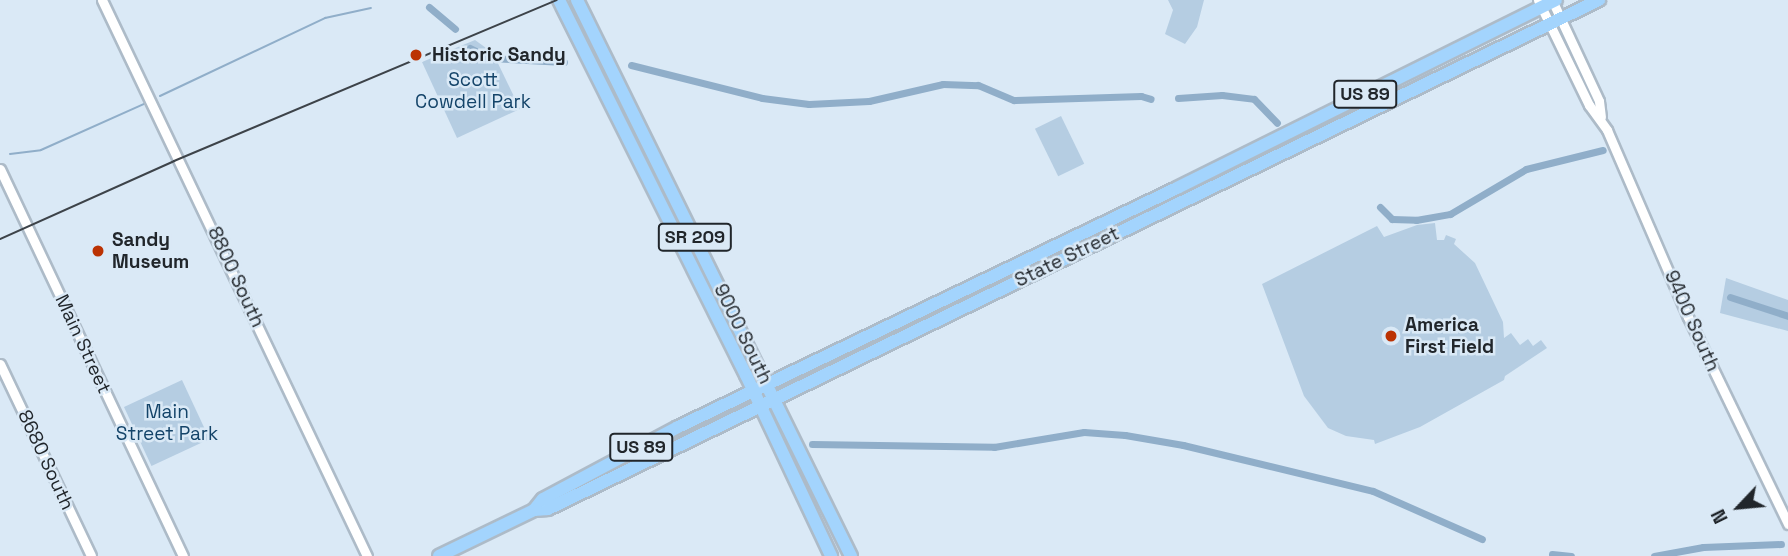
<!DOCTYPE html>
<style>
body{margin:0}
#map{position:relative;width:1788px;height:556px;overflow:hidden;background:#dae9f6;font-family:"Space Grotesk",sans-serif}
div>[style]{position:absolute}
.green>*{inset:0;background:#b5cde2;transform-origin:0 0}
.stream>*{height:2px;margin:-1px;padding:0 1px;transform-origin:1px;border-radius:1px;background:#90aec9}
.canal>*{height:7px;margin:-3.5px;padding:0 3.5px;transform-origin:3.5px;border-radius:3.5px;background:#90aec9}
.roads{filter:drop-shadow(2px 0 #adbbc8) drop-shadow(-2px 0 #adbbc8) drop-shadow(0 2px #adbbc8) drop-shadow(0 -2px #adbbc8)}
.minor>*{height:9px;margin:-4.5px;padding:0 4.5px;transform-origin:4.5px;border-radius:4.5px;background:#fff}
.major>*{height:12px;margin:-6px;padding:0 6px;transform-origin:6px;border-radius:6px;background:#a3d4fd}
.tram>*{height:2px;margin:-1px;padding:0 1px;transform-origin:1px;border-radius:1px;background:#3d4349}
.dots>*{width:19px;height:19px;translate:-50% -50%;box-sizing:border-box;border:4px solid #dae9f6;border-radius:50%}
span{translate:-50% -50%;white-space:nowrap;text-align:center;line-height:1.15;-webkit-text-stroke:5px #dae9f6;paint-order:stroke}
.shield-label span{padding:2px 5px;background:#dae9f6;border:2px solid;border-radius:5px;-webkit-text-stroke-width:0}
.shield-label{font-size:18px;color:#21262b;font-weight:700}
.poi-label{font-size:19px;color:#21262b;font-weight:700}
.left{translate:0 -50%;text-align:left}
.park-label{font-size:19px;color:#144469}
.street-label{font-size:19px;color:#21262b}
.north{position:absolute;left:1704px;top:472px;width:70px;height:70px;-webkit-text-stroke:5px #dae9f6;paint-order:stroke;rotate:244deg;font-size:19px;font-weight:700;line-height:28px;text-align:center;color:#21262b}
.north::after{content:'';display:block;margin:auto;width:24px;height:32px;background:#21262b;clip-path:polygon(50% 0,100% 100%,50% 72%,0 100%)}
</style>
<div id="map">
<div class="green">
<i style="clip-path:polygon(1168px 0,1204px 0,1197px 27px,1185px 44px,1165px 34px,1173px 10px)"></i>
<i style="clip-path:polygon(475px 40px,493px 53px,520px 109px,457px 138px,422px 62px)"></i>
<i style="left:1061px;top:116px;width:53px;height:29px;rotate:64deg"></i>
<i style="clip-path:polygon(1435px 223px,1437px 240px,1444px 240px,1446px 235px,1456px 239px,1454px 244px,1475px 263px,1503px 322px,1504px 338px,1511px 333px,1520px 345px,1528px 339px,1533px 346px,1541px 340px,1547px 348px,1505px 376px,1504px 380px,1420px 427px,1375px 444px,1374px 440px,1346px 436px,1328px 428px,1304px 396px,1262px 284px,1377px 226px,1384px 237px,1417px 225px)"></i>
<i style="clip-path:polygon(1726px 278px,1788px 300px,1788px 331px,1720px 313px)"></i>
<i style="left:182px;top:380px;width:65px;height:64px;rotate:65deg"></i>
</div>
<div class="stream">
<i style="left:160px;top:96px;width:183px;rotate:-25.3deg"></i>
<i style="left:325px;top:18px;width:47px;rotate:-12.3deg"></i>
<i style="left:10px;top:154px;width:31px;rotate:-7deg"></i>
<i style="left:41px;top:150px;width:113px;rotate:-24.1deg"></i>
</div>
<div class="canal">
<i style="left:429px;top:7px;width:34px;rotate:40deg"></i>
<i style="left:470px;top:48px;width:22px;rotate:27deg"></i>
<i style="left:490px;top:58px;width:74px;rotate:3.1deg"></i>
<i style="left:631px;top:65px;width:135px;rotate:14.1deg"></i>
<i style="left:762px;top:98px;width:47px;rotate:7.3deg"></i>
<i style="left:809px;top:104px;width:60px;rotate:-2.9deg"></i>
<i style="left:869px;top:101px;width:76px;rotate:-12.9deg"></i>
<i style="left:943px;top:84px;width:35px;rotate:2deg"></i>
<i style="left:978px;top:85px;width:39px;rotate:23deg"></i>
<i style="left:1014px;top:100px;width:127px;rotate:-1.8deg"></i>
<i style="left:1141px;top:96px;width:10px;rotate:17deg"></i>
<i style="left:1178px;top:98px;width:44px;rotate:-3.9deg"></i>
<i style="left:1222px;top:95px;width:32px;rotate:7deg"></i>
<i style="left:1254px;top:99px;width:33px;rotate:46deg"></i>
<i style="left:1380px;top:207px;width:17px;rotate:45deg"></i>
<i style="left:1392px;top:219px;width:24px;rotate:2deg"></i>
<i style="left:1416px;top:220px;width:35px;rotate:-10deg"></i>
<i style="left:1450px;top:214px;width:88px;rotate:-30.6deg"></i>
<i style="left:1526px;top:169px;width:79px;rotate:-13.9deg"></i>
<i style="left:1730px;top:297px;width:61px;rotate:18.1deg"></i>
<i style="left:812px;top:444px;width:182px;rotate:0.9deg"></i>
<i style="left:994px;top:447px;width:91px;rotate:-9.5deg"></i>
<i style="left:1084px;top:432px;width:41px;rotate:4.2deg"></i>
<i style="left:1125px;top:435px;width:59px;rotate:9.8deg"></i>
<i style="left:1183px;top:445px;width:195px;rotate:13.6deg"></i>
<i style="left:1373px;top:491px;width:119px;rotate:23.8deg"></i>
<i style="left:1552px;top:554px;width:19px;rotate:6deg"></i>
<i style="left:1654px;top:556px;width:50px;rotate:-10.4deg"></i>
<i style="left:1703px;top:547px;width:78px;rotate:-2.2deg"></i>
</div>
<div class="roads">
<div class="minor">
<i style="left:102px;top:0;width:616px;rotate:64.52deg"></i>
<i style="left:1538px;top:0;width:117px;rotate:64.1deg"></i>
<i style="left:1589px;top:105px;width:31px;rotate:54deg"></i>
<i style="left:1607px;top:130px;width:204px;rotate:66.6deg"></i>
<i style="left:1688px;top:317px;width:230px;rotate:64.2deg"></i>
<i style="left:1552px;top:0;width:111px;rotate:65deg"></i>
<i style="left:1599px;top:101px;width:16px;rotate:83deg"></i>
<i style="left:0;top:169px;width:428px;rotate:64.7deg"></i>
<i style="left:0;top:364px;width:212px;rotate:64.6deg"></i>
</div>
<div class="major">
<i style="left:559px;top:0;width:419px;rotate:63.5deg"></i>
<i style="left:746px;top:375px;width:200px;rotate:64.8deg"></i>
<i style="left:577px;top:0;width:620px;rotate:63.77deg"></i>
<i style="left:534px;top:510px;width:14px;rotate:-51deg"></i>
<i style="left:543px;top:499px;width:153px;rotate:-28.1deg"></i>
<i style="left:678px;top:427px;width:553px;rotate:-25.59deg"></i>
<i style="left:1177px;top:188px;width:423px;rotate:-26.4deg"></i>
<i style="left:439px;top:556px;width:106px;rotate:-25.8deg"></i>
<i style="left:534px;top:510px;width:14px;rotate:-4deg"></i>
<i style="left:548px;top:509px;width:1168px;rotate:-25.84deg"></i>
</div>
</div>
<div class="tram">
<i style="left:0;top:239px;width:191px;rotate:-24.1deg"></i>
<i style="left:174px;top:161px;width:415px;rotate:-22.8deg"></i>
</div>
<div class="dots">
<i style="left:416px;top:55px;background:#bb3203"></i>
<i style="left:98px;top:251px;background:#bb3203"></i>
<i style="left:1391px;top:336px;background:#bb3203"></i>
</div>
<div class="shield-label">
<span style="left:1365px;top:94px">US 89</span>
<span style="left:695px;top:237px">SR 209</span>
<span style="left:641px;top:447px">US 89</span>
</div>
<div class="poi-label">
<span class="left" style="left:432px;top:55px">Historic Sandy</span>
<span class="left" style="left:112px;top:251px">Sandy<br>Museum</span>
<span class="left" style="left:1405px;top:336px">America<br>First Field</span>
</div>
<div class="park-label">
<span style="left:473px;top:91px">Scott<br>Cowdell Park</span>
<span style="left:167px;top:423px">Main<br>Street Park</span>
</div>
<div class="street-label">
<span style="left:1067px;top:257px;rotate:-26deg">State Street</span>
<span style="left:236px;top:277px;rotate:65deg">8800 South</span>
<span style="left:1692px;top:321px;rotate:66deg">9400 South</span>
<span style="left:743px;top:334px;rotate:64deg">9000 South</span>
<span style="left:83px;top:344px;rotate:65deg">Main Street</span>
<span style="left:46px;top:460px;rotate:65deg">8680 South</span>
</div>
<div class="north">N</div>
</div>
